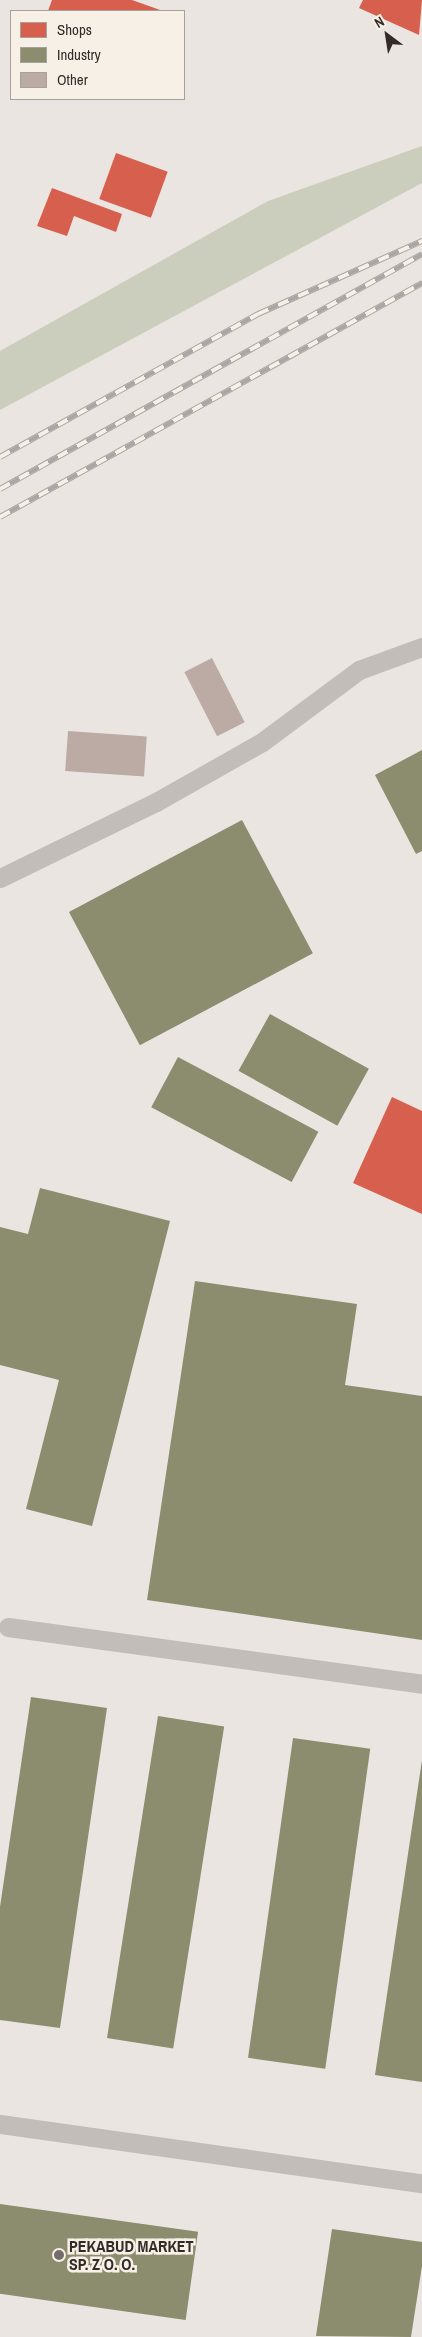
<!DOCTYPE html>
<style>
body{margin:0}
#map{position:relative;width:422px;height:2337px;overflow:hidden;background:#eae5e0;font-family:"Archivo Narrow",sans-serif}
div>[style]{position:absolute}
.green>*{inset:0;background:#cbcebc}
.shops>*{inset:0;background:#d6604d;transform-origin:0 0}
.industry>*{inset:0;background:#8c8c6e;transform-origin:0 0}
.building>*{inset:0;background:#bbaba4;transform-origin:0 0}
.lane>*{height:19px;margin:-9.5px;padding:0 9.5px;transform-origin:9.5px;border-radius:9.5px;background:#c2bdb9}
.rail>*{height:5.5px;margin-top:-2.75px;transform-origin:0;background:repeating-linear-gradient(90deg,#f6f0e7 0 11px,#aaa6a3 0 22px);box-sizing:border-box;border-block:1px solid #aaa6a3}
.dots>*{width:14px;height:14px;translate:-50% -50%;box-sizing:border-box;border:2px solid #f6f0e7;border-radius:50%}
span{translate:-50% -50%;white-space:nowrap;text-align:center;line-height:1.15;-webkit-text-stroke:5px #f6f0e7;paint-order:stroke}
.poi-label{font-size:16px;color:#332b28;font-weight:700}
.left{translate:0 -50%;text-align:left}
.legend{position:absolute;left:10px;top:10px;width:175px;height:90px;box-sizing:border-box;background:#f6f0e7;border:1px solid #a8a19b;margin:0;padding:6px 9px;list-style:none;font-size:15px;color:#332b28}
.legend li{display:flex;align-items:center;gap:10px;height:25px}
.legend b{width:25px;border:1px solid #a8a19b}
.north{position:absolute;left:362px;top:10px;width:50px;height:50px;-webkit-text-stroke:4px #f6f0e7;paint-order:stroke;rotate:329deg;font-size:14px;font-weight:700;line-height:20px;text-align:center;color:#332b28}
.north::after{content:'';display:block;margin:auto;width:18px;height:22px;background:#332b28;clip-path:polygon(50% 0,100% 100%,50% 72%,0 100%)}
</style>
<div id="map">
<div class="green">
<i style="clip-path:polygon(422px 146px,422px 183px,0 410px,0 351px,268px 201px)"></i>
</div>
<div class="shops">
<i style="clip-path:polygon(52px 0,132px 0,163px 11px,48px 11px)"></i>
<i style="clip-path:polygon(363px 0,422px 0,419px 35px,359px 8px)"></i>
<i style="left:116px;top:153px;width:55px;height:49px;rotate:20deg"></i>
<i style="clip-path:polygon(52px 188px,122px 214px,116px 232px,74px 216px,67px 236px,37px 226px)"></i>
<i style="clip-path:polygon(392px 1097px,422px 1111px,422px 1214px,353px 1183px)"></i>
</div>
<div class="industry">
<i style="clip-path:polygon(422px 750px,422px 851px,416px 854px,375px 775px)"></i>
<i style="left:242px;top:820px;width:151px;height:196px;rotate:62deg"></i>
<i style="left:270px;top:1014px;width:113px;height:65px;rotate:29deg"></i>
<i style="left:178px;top:1057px;width:159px;height:57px;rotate:28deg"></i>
<i style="clip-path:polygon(40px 1188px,170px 1221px,92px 1526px,26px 1509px,59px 1380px,0 1365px,0 1227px,28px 1234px)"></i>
<i style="clip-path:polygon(195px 1281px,357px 1304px,345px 1385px,422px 1396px,422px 1640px,147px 1600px)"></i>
<i style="clip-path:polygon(31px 1697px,107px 1708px,60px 2028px,0 2020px,0 1907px)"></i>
<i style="left:158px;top:1716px;width:67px;height:326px;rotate:9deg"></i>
<i style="left:293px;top:1738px;width:78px;height:323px;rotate:8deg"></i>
<i style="clip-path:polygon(422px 1760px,422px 2082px,375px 2075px)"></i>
<i style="left:0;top:2204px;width:200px;height:89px;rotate:8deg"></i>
<i style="clip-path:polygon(332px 2229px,422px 2242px,422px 2266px,411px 2337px,316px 2336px)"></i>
</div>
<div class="building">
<i style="left:212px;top:658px;width:72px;height:31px;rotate:63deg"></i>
<i style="left:68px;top:731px;width:79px;height:40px;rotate:4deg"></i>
</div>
<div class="lane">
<i style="left:0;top:878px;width:174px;rotate:-26deg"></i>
<i style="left:156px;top:802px;width:122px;rotate:-29.5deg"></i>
<i style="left:262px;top:742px;width:121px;rotate:-36.6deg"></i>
<i style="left:359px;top:670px;width:67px;rotate:-20.1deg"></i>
<i style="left:8px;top:1627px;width:418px;rotate:7.8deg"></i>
<i style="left:0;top:2124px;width:426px;rotate:8deg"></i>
</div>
<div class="rail">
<i style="left:0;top:457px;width:295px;rotate:-29deg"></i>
<i style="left:258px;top:314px;width:180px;rotate:-24deg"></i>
<i style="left:0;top:489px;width:483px;rotate:-29.1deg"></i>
<i style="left:0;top:517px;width:483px;rotate:-29deg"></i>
</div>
<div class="dots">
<i style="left:59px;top:2255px;background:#736c68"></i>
</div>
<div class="poi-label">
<span class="left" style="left:69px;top:2255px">PEKABUD MARKET<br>SP. Z O. O.</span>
</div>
<ul class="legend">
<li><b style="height:14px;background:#d6604d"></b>Shops</li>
<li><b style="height:14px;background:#8c8c6e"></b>Industry</li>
<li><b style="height:14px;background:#bbaba4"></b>Other</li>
</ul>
<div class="north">N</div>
</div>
